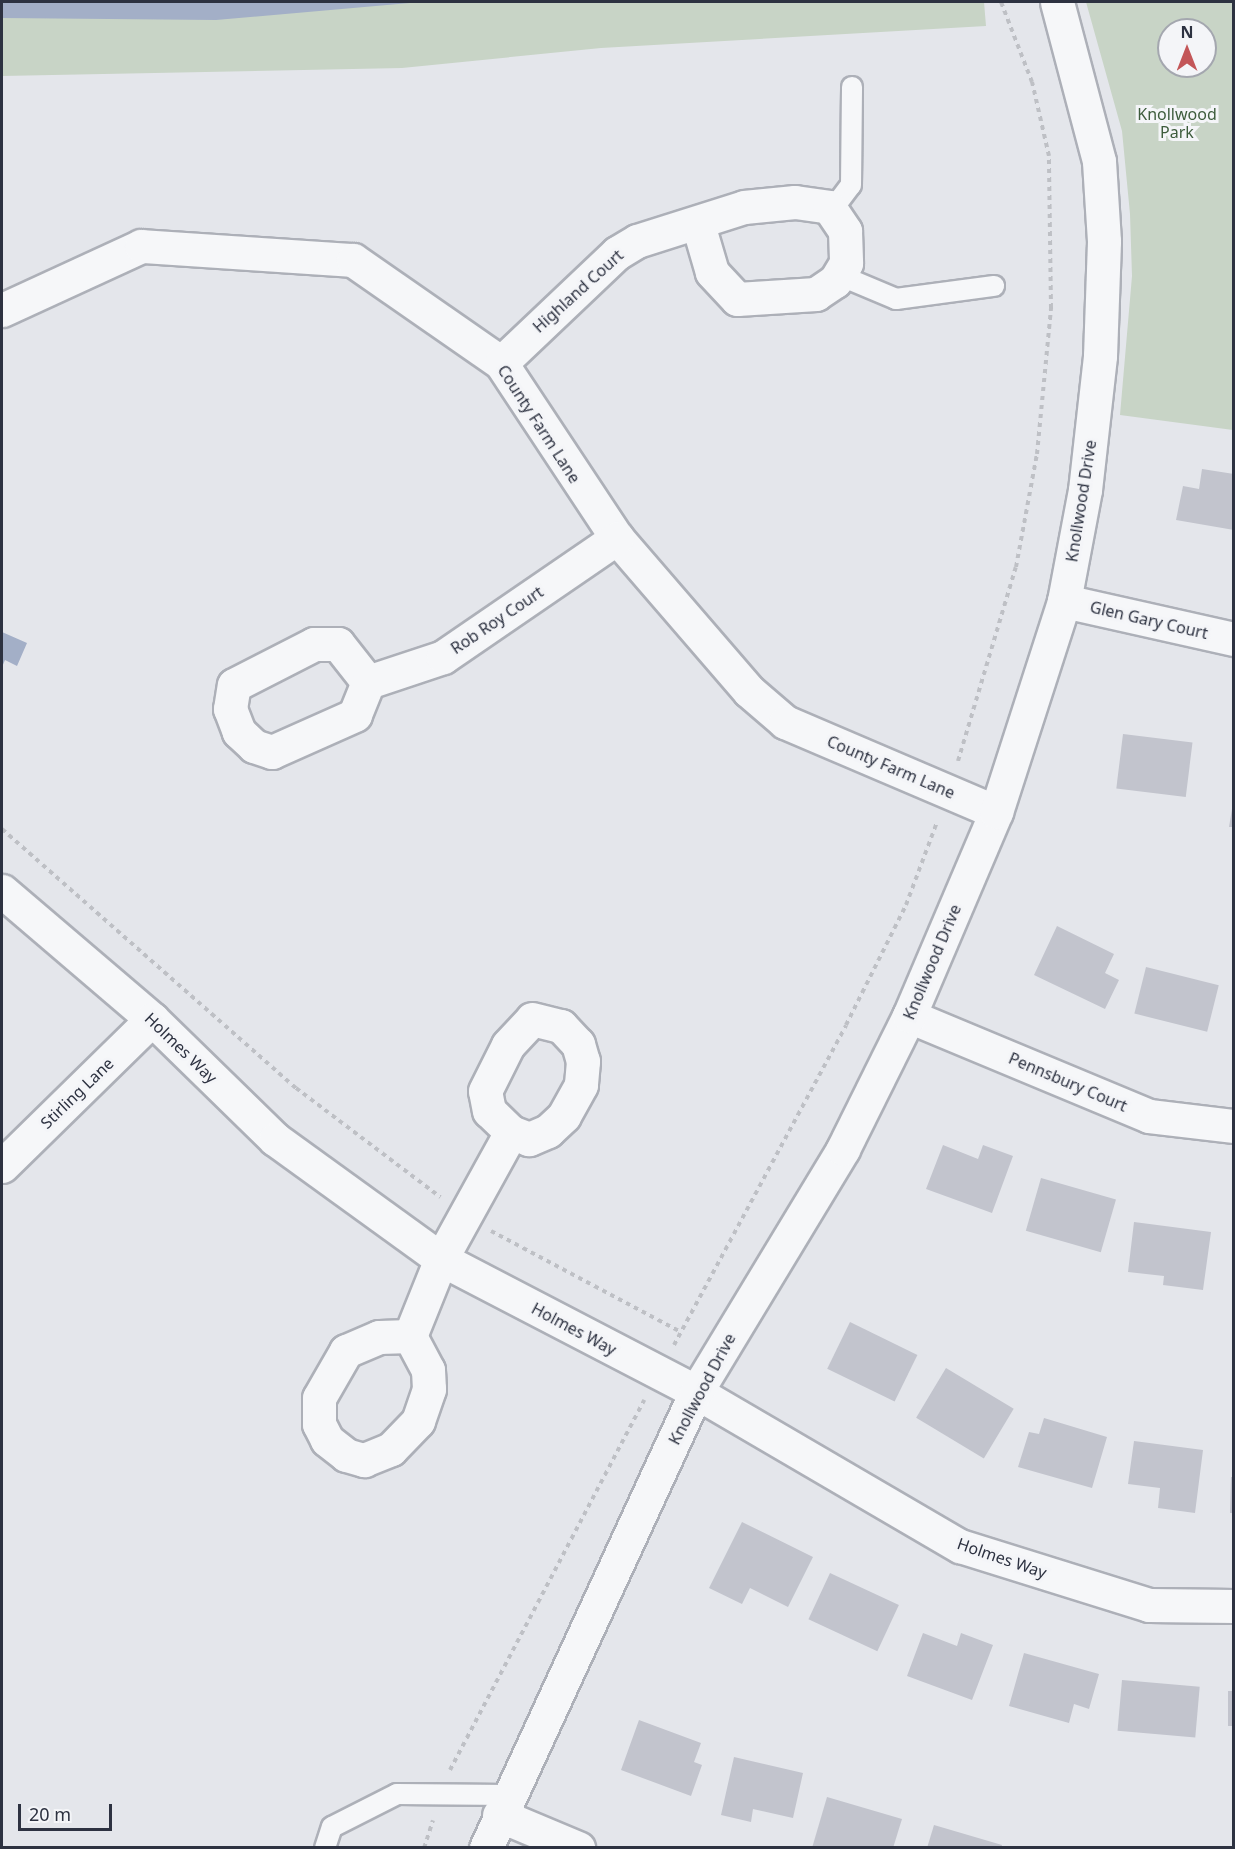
<!DOCTYPE html>
<style>
body{margin:0}
#map{position:relative;width:1235px;height:1849px;overflow:hidden;background:#e4e6eb;font-family:"Noto Sans",sans-serif}
div>[style]{position:absolute}
.green>*{inset:0;background:#c8d4c6}
.water>*{inset:0;background:#a3afc7}
.building>*{inset:0;background:#c2c4cd;transform-origin:0 0}
.path>*{height:4px;margin-top:-2px;transform-origin:0;background:repeating-linear-gradient(90deg,#bec0c5 0 4.5px,transparent 0 9px)}
.roads{filter:drop-shadow(2px 0 #adb0b8) drop-shadow(-2px 0 #adb0b8) drop-shadow(0 2px #adb0b8) drop-shadow(0 -2px #adb0b8)}
.service>*{height:20px;margin:-10px;padding:0 10px;transform-origin:10px;border-radius:10px;background:#f6f7f9}
.minor>*{height:33px;margin:-16.5px;padding:0 16.5px;transform-origin:16.5px;border-radius:16.5px;background:#f6f7f9}
.tertiary>*{height:33px;margin:-16.5px;padding:0 16.5px;transform-origin:16.5px;border-radius:16.5px;background:#f6f7f9}
span{translate:-50% -50%;white-space:nowrap;text-align:center;line-height:1.15;-webkit-text-stroke:6px #f4f5f8;paint-order:stroke}
.park-label{font-size:16px;color:#3d5c3c}
.street-label{font-size:16px;color:#2d3241}
.frame{position:absolute;inset:0;border:3px solid #2d3241;pointer-events:none}
.north{position:absolute;left:1157px;top:18px;width:60px;height:60px;box-sizing:border-box;background:#f4f5f8;border:2px solid #a4a7af;border-radius:50%;rotate:0deg;font-size:16px;font-weight:700;line-height:24px;text-align:center;color:#2d3241}
.north::after{content:'';display:block;margin:auto;width:21px;height:27px;background:#c35658;clip-path:polygon(50% 0,100% 100%,50% 72%,0 100%)}
.scale{position:absolute;left:18px;top:1804px;width:94px;height:27px;box-sizing:border-box;border:3px solid #2d3241;border-top:0;padding-left:8px;font-size:18px;line-height:21px;white-space:nowrap;color:#2d3241;-webkit-text-stroke:4px #f4f5f8;paint-order:stroke}
</style>
<div id="map">
<div class="green">
<i style="clip-path:polygon(2px 2px,984px 2px,986px 26px,601px 48px,402px 68px,2px 76px)"></i>
<i style="clip-path:polygon(evenodd,1086px 2px,1233px 2px,1233px 430px,1120px 415px,1132px 276px,1130px 214px,1122px 131px,1086px 2px,1169px 30px,1205px 30px,1205px 66px,1169px 66px,1169px 30px)"></i>
</div>
<div class="water">
<i style="clip-path:polygon(2px 2px,421px 2px,216px 20px,2px 18px)"></i>
<i style="clip-path:polygon(2px 632px,27px 643px,17px 666px,5px 660px,2px 667px)"></i>
</div>
<div class="building">
<i style="clip-path:polygon(1202px 469px,1234px 474px,1234px 530px,1176px 520px,1183px 486px,1199px 489px)"></i>
<i style="left:1123px;top:734px;width:70px;height:55px;rotate:7deg"></i>
<i style="clip-path:polygon(1232px 809px,1234px 809px,1234px 827px,1229px 827px)"></i>
<i style="clip-path:polygon(1057px 926px,1114px 954px,1105px 973px,1119px 980px,1105px 1009px,1034px 975px)"></i>
<i style="left:1146px;top:967px;width:75px;height:48px;rotate:14deg"></i>
<i style="clip-path:polygon(943px 1145px,978px 1159px,983px 1145px,1013px 1156px,992px 1213px,926px 1189px)"></i>
<i style="left:1041px;top:1178px;width:78px;height:55px;rotate:16deg"></i>
<i style="clip-path:polygon(1134px 1222px,1211px 1232px,1203px 1290px,1163px 1285px,1164px 1276px,1128px 1272px)"></i>
<i style="left:850px;top:1322px;width:75px;height:52px;rotate:26deg"></i>
<i style="left:946px;top:1368px;width:79px;height:58px;rotate:31deg"></i>
<i style="clip-path:polygon(1044px 1418px,1107px 1437px,1092px 1488px,1018px 1467px,1029px 1432px,1039px 1434px)"></i>
<i style="clip-path:polygon(1134px 1441px,1203px 1450px,1195px 1513px,1158px 1508px,1160px 1488px,1128px 1484px)"></i>
<i style="clip-path:polygon(1231px 1477px,1234px 1477px,1234px 1513px,1230px 1513px)"></i>
<i style="clip-path:polygon(742px 1522px,813px 1557px,788px 1607px,750px 1588px,742px 1604px,709px 1588px)"></i>
<i style="left:830px;top:1573px;width:76px;height:51px;rotate:25deg"></i>
<i style="clip-path:polygon(923px 1633px,957px 1646px,961px 1633px,993px 1645px,972px 1700px,907px 1676px)"></i>
<i style="clip-path:polygon(1024px 1653px,1099px 1674px,1089px 1709px,1074px 1704px,1069px 1723px,1009px 1706px)"></i>
<i style="left:1122px;top:1680px;width:78px;height:51px;rotate:5deg"></i>
<i style="left:1228px;top:1691px;width:6px;height:35px"></i>
<i style="clip-path:polygon(639px 1720px,701px 1743px,694px 1762px,702px 1765px,691px 1796px,621px 1770px)"></i>
<i style="clip-path:polygon(734px 1757px,803px 1773px,793px 1818px,753px 1809px,751px 1822px,721px 1815px)"></i>
<i style="clip-path:polygon(827px 1797px,902px 1819px,893px 1848px,812px 1848px)"></i>
<i style="clip-path:polygon(934px 1825px,1002px 1845px,1001px 1848px,927px 1848px)"></i>
</div>
<div class="path">
<i style="left:958px;top:761px;width:202px;rotate:-73.4deg"></i>
<i style="left:1016px;top:567px;width:115px;rotate:-79.5deg"></i>
<i style="left:1037px;top:454px;width:147px;rotate:-84.5deg"></i>
<i style="left:1051px;top:308px;width:152px;rotate:-90.8deg"></i>
<i style="left:1049px;top:156px;width:76px;rotate:-102.9deg"></i>
<i style="left:1032px;top:82px;width:86px;rotate:-111.2deg"></i>
<i style="left:2px;top:829px;width:392px;rotate:41.4deg"></i>
<i style="left:296px;top:1088px;width:181px;rotate:37.1deg"></i>
<i style="left:491px;top:1231px;width:215px;rotate:28deg"></i>
<i style="left:674px;top:1345px;width:363px;rotate:-61.7deg"></i>
<i style="left:846px;top:1025px;width:134px;rotate:-63.4deg"></i>
<i style="left:906px;top:905px;width:89px;rotate:-69.5deg"></i>
<i style="left:450px;top:1770px;width:418px;rotate:-62.3deg"></i>
<i style="left:424px;top:1848px;width:29px;rotate:-72deg"></i>
</div>
<div class="roads">
<div class="service">
<i style="left:832px;top:210px;width:31px;rotate:-53deg"></i>
<i style="left:851px;top:185px;width:98px;rotate:-89.4deg"></i>
<i style="left:839px;top:275px;width:62px;rotate:22.8deg"></i>
<i style="left:896px;top:299px;width:99px;rotate:-7.6deg"></i>
<i style="left:325px;top:1848px;width:22px;rotate:-72deg"></i>
<i style="left:332px;top:1827px;width:73px;rotate:-26.9deg"></i>
<i style="left:397px;top:1794px;width:111px;rotate:0.5deg"></i>
</div>
<div class="minor">
<i style="left:2px;top:310px;width:153px;rotate:-24.7deg"></i>
<i style="left:141px;top:246px;width:212px;rotate:3.8deg"></i>
<i style="left:353px;top:260px;width:180px;rotate:34.8deg"></i>
<i style="left:501px;top:363px;width:210px;rotate:56.5deg"></i>
<i style="left:617px;top:538px;width:202px;rotate:49.2deg"></i>
<i style="left:749px;top:691px;width:48px;rotate:40.7deg"></i>
<i style="left:785px;top:722px;width:229px;rotate:23.1deg"></i>
<i style="left:501px;top:363px;width:160px;rotate:-43.5deg"></i>
<i style="left:617px;top:253px;width:23px;rotate:-31deg"></i>
<i style="left:637px;top:241px;width:112px;rotate:-17.6deg"></i>
<i style="left:744px;top:207px;width:51px;rotate:-5.6deg"></i>
<i style="left:795px;top:202px;width:34px;rotate:8deg"></i>
<i style="left:829px;top:207px;width:29px;rotate:56deg"></i>
<i style="left:845px;top:231px;width:32px;rotate:88deg"></i>
<i style="left:846px;top:263px;width:21px;rotate:121deg"></i>
<i style="left:835px;top:281px;width:23px;rotate:146deg"></i>
<i style="left:816px;top:294px;width:79px;rotate:176.4deg"></i>
<i style="left:737px;top:299px;width:37px;rotate:-133deg"></i>
<i style="left:712px;top:272px;width:50px;rotate:-106.3deg"></i>
<i style="left:1064px;top:601px;width:174px;rotate:12.6deg"></i>
<i style="left:314px;top:644px;width:24px"></i>
<i style="left:338px;top:644px;width:48px;rotate:51.7deg"></i>
<i style="left:368px;top:682px;width:35px;rotate:112deg"></i>
<i style="left:355px;top:715px;width:91px;rotate:156deg"></i>
<i style="left:272px;top:752px;width:19px;rotate:-162deg"></i>
<i style="left:254px;top:746px;width:21px;rotate:-137deg"></i>
<i style="left:239px;top:732px;width:25px;rotate:-111deg"></i>
<i style="left:230px;top:709px;width:24px;rotate:-81deg"></i>
<i style="left:234px;top:685px;width:90px;rotate:-27.1deg"></i>
<i style="left:368px;top:682px;width:79px;rotate:-18.4deg"></i>
<i style="left:443px;top:657px;width:211px;rotate:-34.4deg"></i>
<i style="left:2px;top:891px;width:197px;rotate:40.5deg"></i>
<i style="left:152px;top:1019px;width:172px;rotate:44.3deg"></i>
<i style="left:275px;top:1139px;width:205px;rotate:35.9deg"></i>
<i style="left:441px;top:1259px;width:288px;rotate:27.5deg"></i>
<i style="left:696px;top:1392px;width:306px;rotate:30.3deg"></i>
<i style="left:960px;top:1546px;width:198px;rotate:17.3deg"></i>
<i style="left:1149px;top:1605px;width:85px;rotate:0.7deg"></i>
<i style="left:909px;top:1016px;width:260px;rotate:22.6deg"></i>
<i style="left:1149px;top:1116px;width:86px;rotate:6.7deg"></i>
<i style="left:532px;top:1019px;width:30px;rotate:14deg"></i>
<i style="left:561px;top:1026px;width:25px;rotate:47deg"></i>
<i style="left:578px;top:1044px;width:18px;rotate:74deg"></i>
<i style="left:583px;top:1061px;width:24px;rotate:95deg"></i>
<i style="left:581px;top:1085px;width:35px;rotate:119deg"></i>
<i style="left:564px;top:1116px;width:22px;rotate:137deg"></i>
<i style="left:548px;top:1131px;width:21px;rotate:157deg"></i>
<i style="left:529px;top:1139px;width:19px;rotate:-159deg"></i>
<i style="left:511px;top:1132px;width:30px;rotate:-136deg"></i>
<i style="left:489px;top:1111px;width:20px;rotate:-101deg"></i>
<i style="left:485px;top:1091px;width:51px;rotate:-63.4deg"></i>
<i style="left:508px;top:1045px;width:35px;rotate:-47deg"></i>
<i style="left:2px;top:1166px;width:210px;rotate:-44.4deg"></i>
<i style="left:410px;top:1336px;width:31px;rotate:178deg"></i>
<i style="left:379px;top:1337px;width:36px;rotate:157deg"></i>
<i style="left:346px;top:1351px;width:54px;rotate:119.9deg"></i>
<i style="left:319px;top:1398px;width:26px;rotate:90deg"></i>
<i style="left:319px;top:1424px;width:18px;rotate:63deg"></i>
<i style="left:327px;top:1440px;width:24px;rotate:38deg"></i>
<i style="left:346px;top:1455px;width:19px;rotate:16deg"></i>
<i style="left:364px;top:1460px;width:29px;rotate:-22deg"></i>
<i style="left:391px;top:1449px;width:39px;rotate:-46deg"></i>
<i style="left:418px;top:1421px;width:34px;rotate:-71deg"></i>
<i style="left:429px;top:1389px;width:19px;rotate:-93deg"></i>
<i style="left:428px;top:1370px;width:38px;rotate:-118deg"></i>
<i style="left:410px;top:1336px;width:83px;rotate:-68.1deg"></i>
<i style="left:441px;top:1259px;width:145px;rotate:-61.1deg"></i>
<i style="left:499px;top:1815px;width:86px;rotate:22.7deg"></i>
</div>
<div class="tertiary">
<i style="left:486px;top:1848px;width:502px;rotate:-65.27deg"></i>
<i style="left:696px;top:1392px;width:284px;rotate:-58.8deg"></i>
<i style="left:843px;top:1149px;width:148px;rotate:-63.6deg"></i>
<i style="left:909px;top:1016px;width:222px;rotate:-66.9deg"></i>
<i style="left:996px;top:812px;width:222px;rotate:-72.1deg"></i>
<i style="left:1064px;top:601px;width:113px;rotate:-79.3deg"></i>
<i style="left:1085px;top:490px;width:135px;rotate:-83.6deg"></i>
<i style="left:1100px;top:356px;width:115px;rotate:-88deg"></i>
<i style="left:1104px;top:241px;width:80px;rotate:-93.6deg"></i>
<i style="left:1099px;top:161px;width:164px;rotate:-104.8deg"></i>
</div>
</div>
<div class="park-label">
<span style="left:1177px;top:123px">Knollwood<br>Park</span>
</div>
<div class="street-label">
<span style="left:578px;top:291px;rotate:-42deg">Highland Court</span>
<span style="left:539px;top:424px;rotate:57deg">County Farm Lane</span>
<span style="left:1081px;top:501px;rotate:-81deg">Knollwood Drive</span>
<span style="left:497px;top:620px;rotate:-34deg">Rob Roy Court</span>
<span style="left:1149px;top:620px;rotate:13deg">Glen Gary Court</span>
<span style="left:891px;top:767px;rotate:23deg">County Farm Lane</span>
<span style="left:932px;top:962px;rotate:-67deg">Knollwood Drive</span>
<span style="left:181px;top:1048px;rotate:44deg">Holmes Way</span>
<span style="left:1068px;top:1082px;rotate:23deg">Pennsbury Court</span>
<span style="left:77px;top:1093px;rotate:-44deg">Stirling Lane</span>
<span style="left:574px;top:1329px;rotate:28deg">Holmes Way</span>
<span style="left:702px;top:1389px;rotate:-62deg">Knollwood Drive</span>
<span style="left:1002px;top:1558px;rotate:19deg">Holmes Way</span>
</div>
<div class="frame"></div>
<div class="north">N</div>
<div class="scale">20 m</div>
</div>
